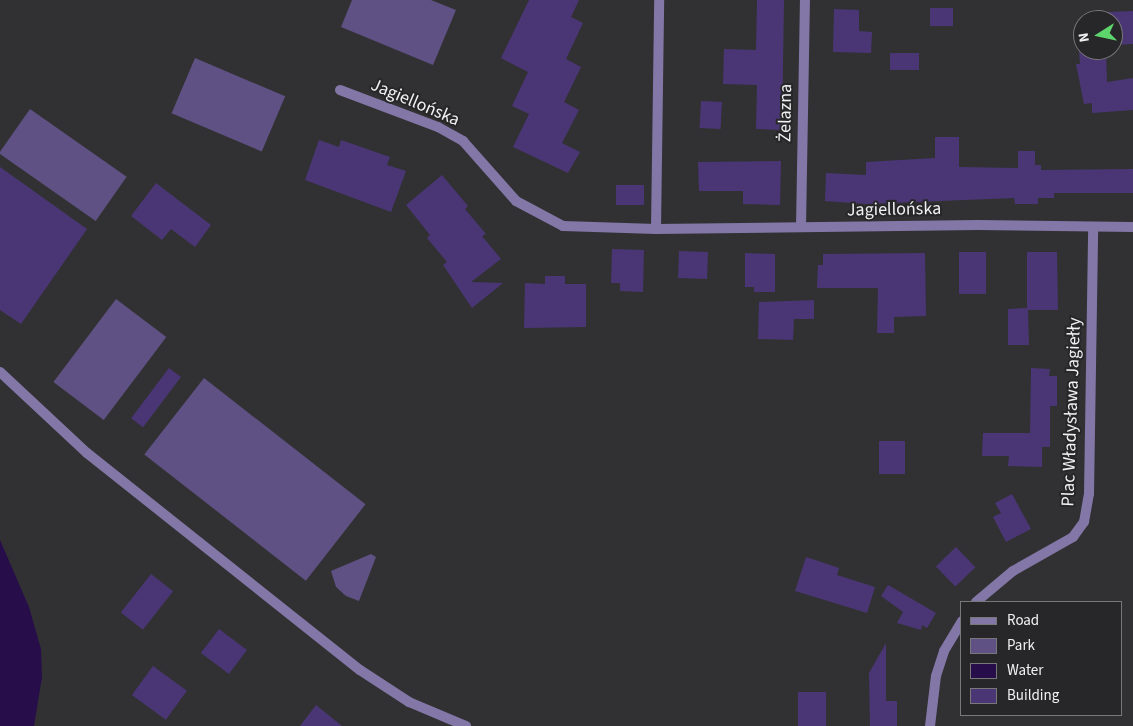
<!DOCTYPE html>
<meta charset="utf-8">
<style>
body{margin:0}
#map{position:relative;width:1133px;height:726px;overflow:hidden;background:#313133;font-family:"Source Sans 3",sans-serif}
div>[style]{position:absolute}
.green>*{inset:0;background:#5f5183;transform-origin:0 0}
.water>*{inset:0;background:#270e4b}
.building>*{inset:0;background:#4a3675;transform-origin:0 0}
.lane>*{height:10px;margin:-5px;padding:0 5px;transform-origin:5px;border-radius:5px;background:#8377a7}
.street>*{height:10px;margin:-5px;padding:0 5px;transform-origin:5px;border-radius:5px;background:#8377a7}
span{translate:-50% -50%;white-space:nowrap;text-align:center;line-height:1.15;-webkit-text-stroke:4px #272729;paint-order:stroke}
.street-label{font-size:18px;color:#f1f0f2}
.legend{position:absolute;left:960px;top:601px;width:162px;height:115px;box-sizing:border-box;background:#272729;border:1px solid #787779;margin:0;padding:6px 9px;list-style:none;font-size:15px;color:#f1f0f2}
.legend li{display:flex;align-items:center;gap:10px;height:25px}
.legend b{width:25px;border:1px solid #787779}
.north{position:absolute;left:1073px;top:10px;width:50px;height:50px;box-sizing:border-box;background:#272729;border:1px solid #787779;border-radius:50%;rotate:260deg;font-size:14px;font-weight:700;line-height:20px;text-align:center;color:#f1f0f2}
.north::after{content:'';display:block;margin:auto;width:18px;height:22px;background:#5dd56c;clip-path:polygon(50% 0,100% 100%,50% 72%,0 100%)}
</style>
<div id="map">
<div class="green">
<i style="clip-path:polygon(352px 0,431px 0,456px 10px,433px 65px,341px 27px)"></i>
<i style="left:195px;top:58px;width:98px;height:60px;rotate:23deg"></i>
<i style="left:30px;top:109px;width:118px;height:54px;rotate:35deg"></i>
<i style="left:116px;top:299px;width:63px;height:104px;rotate:37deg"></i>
<i style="left:204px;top:378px;width:205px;height:97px;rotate:38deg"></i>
<i style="clip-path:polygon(371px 554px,376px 557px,359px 601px,346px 596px,336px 587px,331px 571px)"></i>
</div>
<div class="water">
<i style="clip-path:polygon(0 540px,29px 607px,41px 649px,42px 677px,34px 726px,0 726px)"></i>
</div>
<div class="building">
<i style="clip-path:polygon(529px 0,579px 0,571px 17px,583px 23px,566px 59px,581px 67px,564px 102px,579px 110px,562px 143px,580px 152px,568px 173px,513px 147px,529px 114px,512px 106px,528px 72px,501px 58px)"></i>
<i style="clip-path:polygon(757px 0,784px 0,782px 130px,756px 129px,757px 85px,723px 84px,724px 49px,756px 50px)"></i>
<i style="left:930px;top:8px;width:23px;height:18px"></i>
<i style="clip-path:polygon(834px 9px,859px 10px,859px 31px,872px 32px,871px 53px,833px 52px)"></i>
<i style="clip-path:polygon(1133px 11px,1133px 44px,1113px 45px,1113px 20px,1107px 20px,1107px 12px)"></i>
<i style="clip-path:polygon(1079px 50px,1106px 50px,1107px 82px,1133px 78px,1133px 110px,1092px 113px,1092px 103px,1084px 104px,1076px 64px,1080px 64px)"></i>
<i style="left:890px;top:53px;width:29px;height:17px"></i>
<i style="left:701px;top:101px;width:21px;height:27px;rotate:3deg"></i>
<i style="clip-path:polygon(935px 137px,959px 137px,959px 167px,1018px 168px,1018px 151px,1035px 151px,1035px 165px,1041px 165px,1041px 170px,1133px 169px,1133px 193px,1054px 193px,1054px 198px,1038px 198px,1038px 204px,1015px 204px,1014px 198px,866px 204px,825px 201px,826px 173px,866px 175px,866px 162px,935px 158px)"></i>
<i style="clip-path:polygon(319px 140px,339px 147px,341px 140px,390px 157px,387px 165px,406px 171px,391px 212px,305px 180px)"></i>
<i style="clip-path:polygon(781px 161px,780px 205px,743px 204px,743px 191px,699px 191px,698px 162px)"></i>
<i style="clip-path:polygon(0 167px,87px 229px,21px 324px,0 310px)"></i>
<i style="clip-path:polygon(442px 175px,468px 206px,465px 209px,486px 234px,482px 236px,501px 259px,471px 282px,503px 283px,472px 308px,443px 265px,447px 262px,427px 238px,430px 235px,406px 205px)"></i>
<i style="clip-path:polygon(156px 183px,211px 225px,195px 247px,171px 229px,162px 240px,131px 216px)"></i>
<i style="left:616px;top:185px;width:28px;height:20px"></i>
<i style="clip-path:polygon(612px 249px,644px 250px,643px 292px,620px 291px,620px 283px,611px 283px)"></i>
<i style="left:679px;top:251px;width:29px;height:27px;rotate:2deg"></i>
<i style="left:986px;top:252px;width:42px;height:27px;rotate:90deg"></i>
<i style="clip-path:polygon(1027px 252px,1057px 252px,1058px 310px,1028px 310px,1029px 345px,1008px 345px,1008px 309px,1027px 308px)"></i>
<i style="clip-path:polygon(745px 253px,775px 254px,775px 292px,754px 292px,754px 287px,745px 287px)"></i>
<i style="clip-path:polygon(925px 253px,926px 316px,894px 317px,894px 333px,877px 333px,878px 288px,817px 288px,818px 265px,823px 265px,823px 254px)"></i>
<i style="clip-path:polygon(545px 276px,565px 276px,565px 284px,586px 284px,586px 327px,524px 328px,525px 283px,545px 284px)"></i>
<i style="clip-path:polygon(814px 300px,814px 319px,794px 319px,793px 340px,758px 339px,759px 302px)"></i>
<i style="left:169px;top:368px;width:15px;height:63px;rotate:37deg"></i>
<i style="clip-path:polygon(1031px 368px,1050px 369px,1049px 376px,1057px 376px,1057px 406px,1050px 406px,1050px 447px,1042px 447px,1042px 467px,1008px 466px,1009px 456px,982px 456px,983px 433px,1030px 433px)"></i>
<i style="left:879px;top:441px;width:26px;height:33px"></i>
<i style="clip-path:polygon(1012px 494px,1031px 529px,1006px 542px,993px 517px,1001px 513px,995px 503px)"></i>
<i style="left:956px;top:547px;width:28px;height:28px;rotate:46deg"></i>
<i style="clip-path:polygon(806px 557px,839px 568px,837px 575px,875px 587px,867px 613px,795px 591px)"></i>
<i style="left:151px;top:574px;width:28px;height:49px;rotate:38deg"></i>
<i style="clip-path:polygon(888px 585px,936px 613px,927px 628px,922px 625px,921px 630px,897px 623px,903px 612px,881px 596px)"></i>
<i style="left:219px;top:629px;width:35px;height:30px;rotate:37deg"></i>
<i style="clip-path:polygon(886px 643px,886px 701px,897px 701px,897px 726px,870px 726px,869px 673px)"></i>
<i style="left:153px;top:666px;width:42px;height:36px;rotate:36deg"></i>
<i style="left:798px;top:692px;width:28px;height:34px"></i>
<i style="clip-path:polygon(316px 705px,342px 726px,300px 726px)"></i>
</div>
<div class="lane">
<i style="left:656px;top:229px;width:229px;rotate:-89.2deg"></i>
</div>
<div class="street">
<i style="left:340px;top:90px;width:105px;rotate:20.7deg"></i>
<i style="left:438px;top:127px;width:29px;rotate:29deg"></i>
<i style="left:463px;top:141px;width:80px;rotate:48.5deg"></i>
<i style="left:516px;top:201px;width:53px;rotate:28deg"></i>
<i style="left:563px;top:226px;width:93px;rotate:1.8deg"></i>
<i style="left:656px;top:229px;width:322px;rotate:-0.7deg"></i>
<i style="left:978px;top:225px;width:155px;rotate:0.7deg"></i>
<i style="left:801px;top:227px;width:227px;rotate:-89deg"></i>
<i style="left:0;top:372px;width:119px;rotate:43deg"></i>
<i style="left:87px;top:453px;width:349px;rotate:38.5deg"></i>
<i style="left:360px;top:670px;width:59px;rotate:33.1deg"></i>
<i style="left:409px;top:702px;width:62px;rotate:22.8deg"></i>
<i style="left:976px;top:602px;width:48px;rotate:-40deg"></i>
<i style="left:1013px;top:571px;width:69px;rotate:-29.5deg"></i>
<i style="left:1073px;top:537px;width:19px;rotate:-54deg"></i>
<i style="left:1084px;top:522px;width:28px;rotate:-80deg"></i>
<i style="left:1089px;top:494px;width:267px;rotate:-89.1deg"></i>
<i style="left:930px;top:726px;width:50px;rotate:-83.2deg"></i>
<i style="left:936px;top:676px;width:26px;rotate:-72deg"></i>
<i style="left:944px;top:651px;width:35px;rotate:-59deg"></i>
</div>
<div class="street-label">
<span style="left:415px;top:103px;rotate:23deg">Jagiellońska</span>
<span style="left:786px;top:113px;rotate:-89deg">Żelazna</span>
<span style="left:894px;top:210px;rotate:-1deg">Jagiellońska</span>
<span style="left:1072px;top:412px;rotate:-88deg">Plac Władysława Jagiełły</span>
</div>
<ul class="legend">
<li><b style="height:6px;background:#8377a7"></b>Road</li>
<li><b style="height:14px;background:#5f5183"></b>Park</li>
<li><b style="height:14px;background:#270e4b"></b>Water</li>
<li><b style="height:14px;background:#4a3675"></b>Building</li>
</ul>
<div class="north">N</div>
</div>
